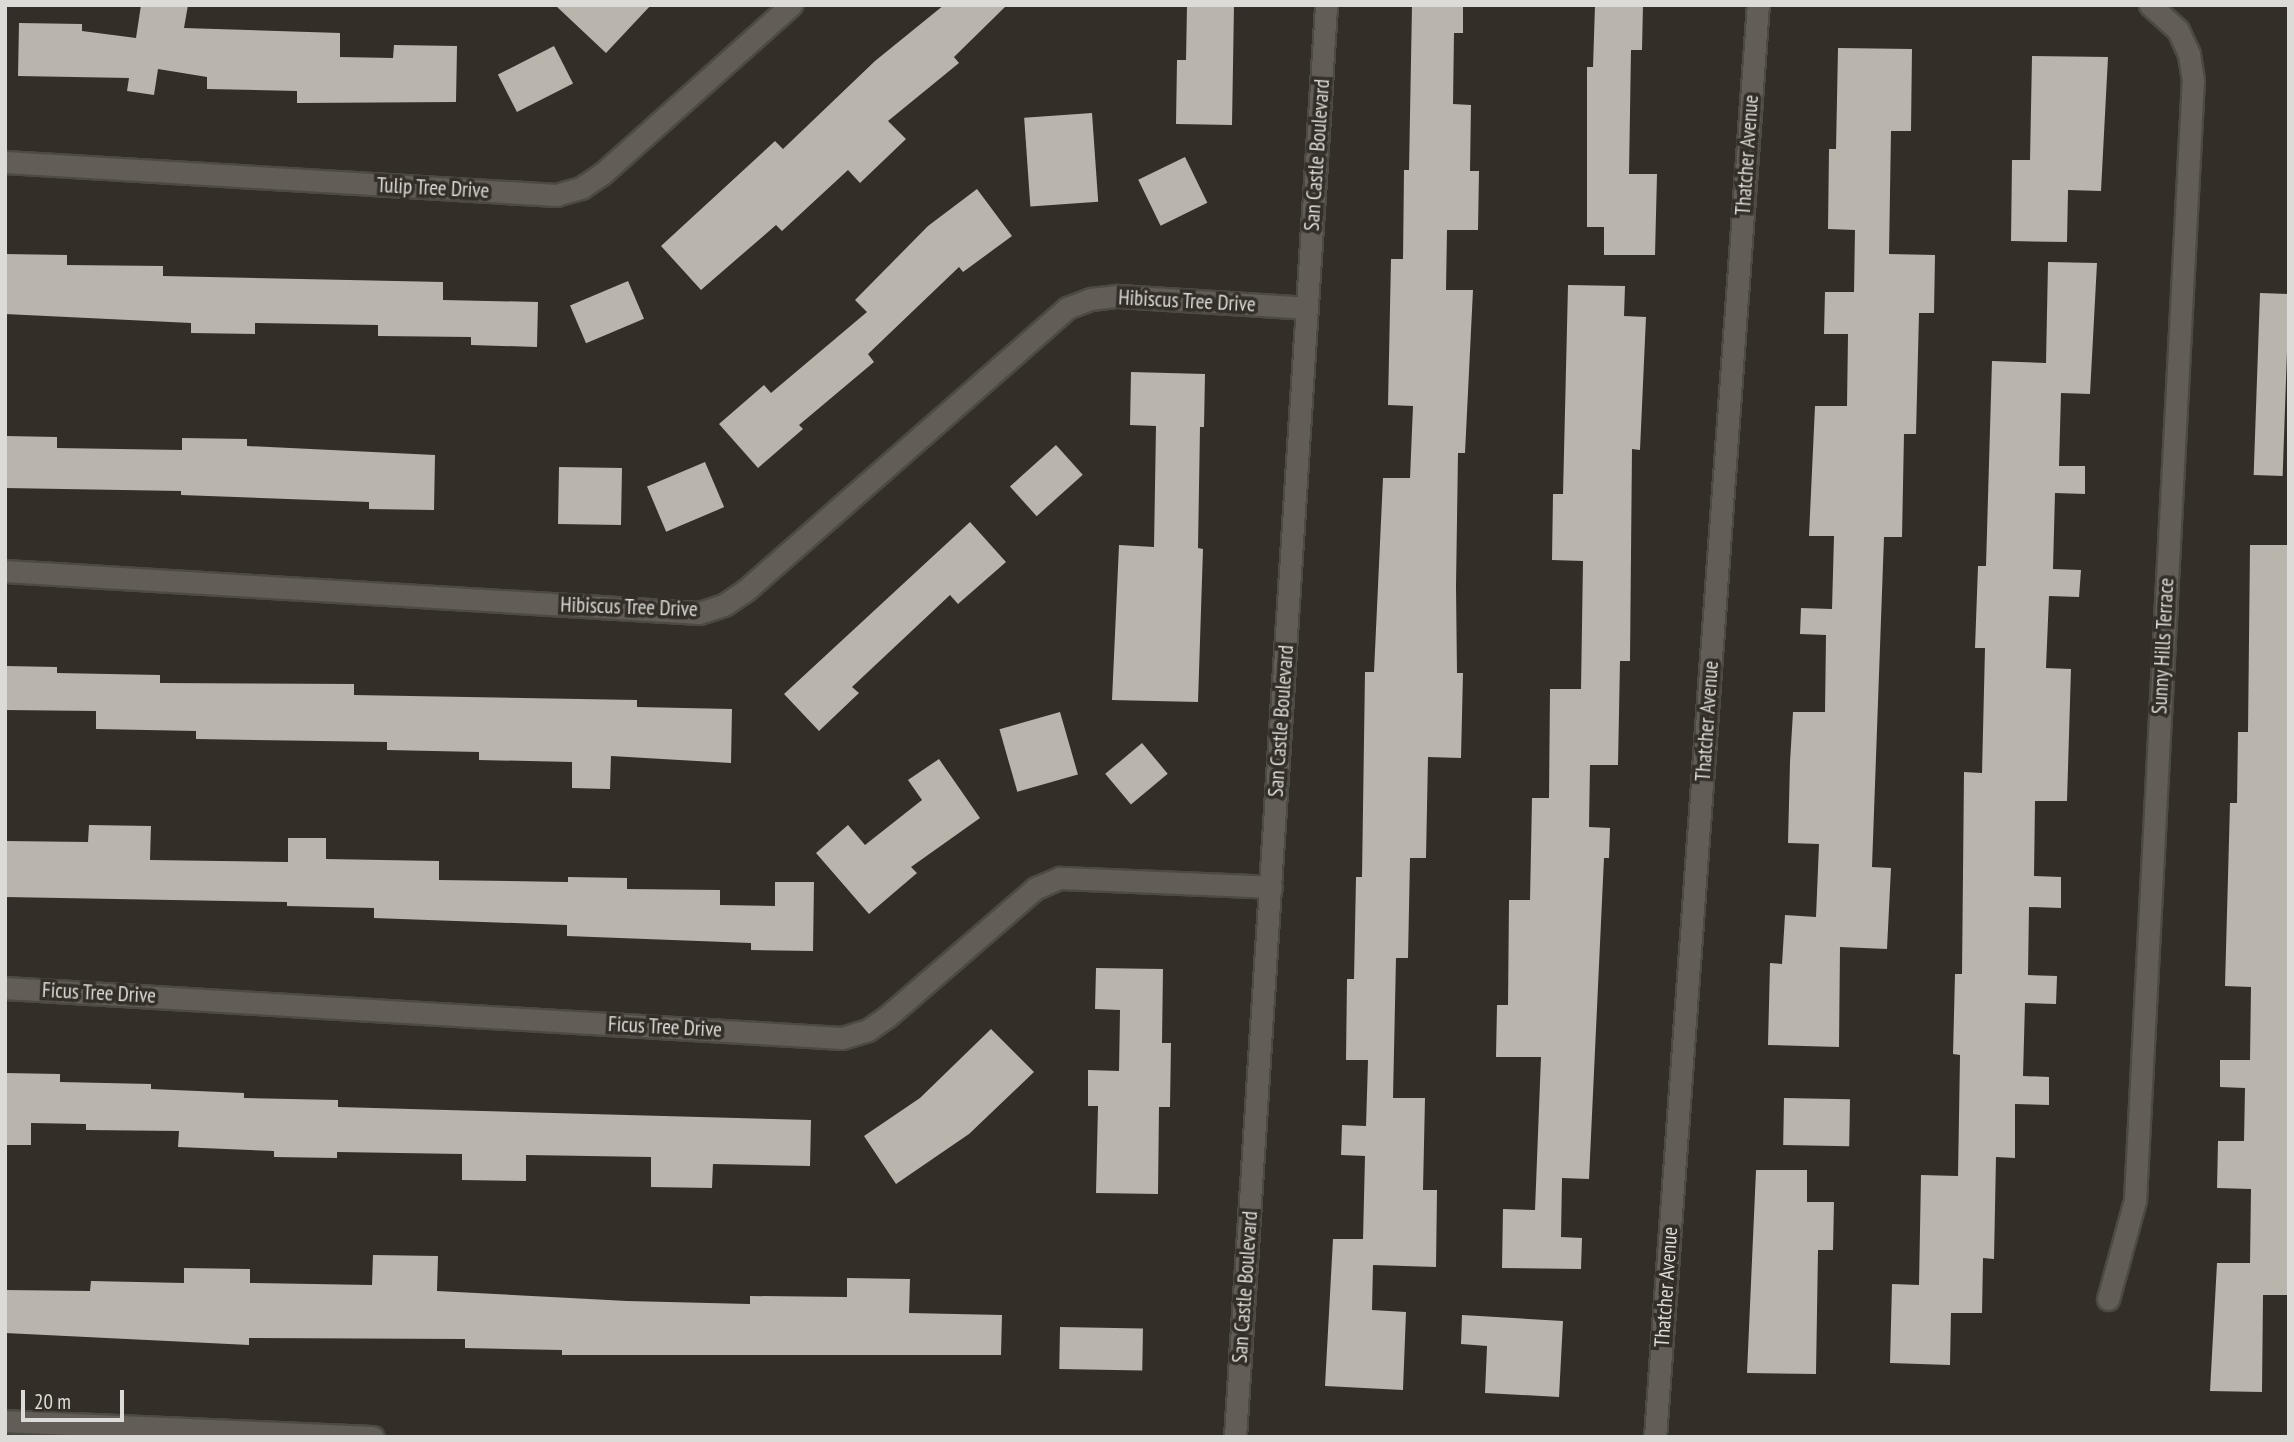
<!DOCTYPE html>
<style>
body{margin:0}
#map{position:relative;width:2294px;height:1442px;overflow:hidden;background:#332f28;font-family:"PT Sans Narrow",sans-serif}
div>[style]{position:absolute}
.building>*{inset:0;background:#b9b4ac;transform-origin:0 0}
.roads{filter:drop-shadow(2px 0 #4d4a44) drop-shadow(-2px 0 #4d4a44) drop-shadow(0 2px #4d4a44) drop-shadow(0 -2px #4d4a44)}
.street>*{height:21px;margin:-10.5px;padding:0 10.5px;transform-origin:10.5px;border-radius:10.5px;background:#625e57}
span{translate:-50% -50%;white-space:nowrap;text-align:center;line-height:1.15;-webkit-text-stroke:7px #332f28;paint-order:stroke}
.street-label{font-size:21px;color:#dddbd7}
.frame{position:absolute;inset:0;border:7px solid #dddbd7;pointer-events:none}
.scale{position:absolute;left:21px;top:1390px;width:103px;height:32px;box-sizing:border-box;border:4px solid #dddbd7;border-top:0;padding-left:9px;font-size:21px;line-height:24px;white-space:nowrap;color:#dddbd7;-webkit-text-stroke:5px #332f28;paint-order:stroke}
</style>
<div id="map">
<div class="building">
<i style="clip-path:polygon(141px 5px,188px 5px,184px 28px,340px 33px,340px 57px,393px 58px,394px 45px,457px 46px,456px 102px,297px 103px,297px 91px,207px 89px,207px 77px,158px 69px,154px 95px,127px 91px,129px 78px,18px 76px,19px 23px,82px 24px,82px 31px,136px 38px)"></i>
<i style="clip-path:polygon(555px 5px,651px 5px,606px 53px)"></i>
<i style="clip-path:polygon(944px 5px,1007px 5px,954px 57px,959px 63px,888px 121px,906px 139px,860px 183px,848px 170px,782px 231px,776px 225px,701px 290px,661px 246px,775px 141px,783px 149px,875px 61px)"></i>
<i style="clip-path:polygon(1187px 5px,1234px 5px,1232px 125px,1176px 124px,1177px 60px,1186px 60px)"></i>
<i style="clip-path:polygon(1412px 5px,1463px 5px,1463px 33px,1454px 33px,1453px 104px,1471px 105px,1470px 171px,1479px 171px,1478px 230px,1447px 230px,1446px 290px,1473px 290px,1465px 453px,1458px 453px,1456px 587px,1457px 673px,1463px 673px,1461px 758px,1428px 757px,1426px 858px,1410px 858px,1408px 958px,1396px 958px,1393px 1098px,1425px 1098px,1423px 1190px,1437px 1190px,1436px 1267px,1373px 1265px,1372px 1310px,1406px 1312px,1403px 1390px,1325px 1386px,1333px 1239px,1363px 1239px,1365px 1156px,1341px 1155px,1342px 1125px,1366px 1126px,1368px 1060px,1346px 1060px,1347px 979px,1354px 979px,1356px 877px,1362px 877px,1365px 672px,1374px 672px,1383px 478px,1410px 478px,1413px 406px,1388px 405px,1391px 259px,1403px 259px,1404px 170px,1409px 170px)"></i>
<i style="clip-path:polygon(1595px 5px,1643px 5px,1642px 50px,1631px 50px,1629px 174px,1657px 174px,1655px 255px,1604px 255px,1604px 227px,1587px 227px,1587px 67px,1593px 67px)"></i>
<i style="left:554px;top:46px;width:42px;height:63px;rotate:63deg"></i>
<i style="clip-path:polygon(1838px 48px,1912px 49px,1911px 131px,1891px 131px,1889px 254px,1935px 255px,1934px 313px,1919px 313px,1916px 434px,1904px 434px,1902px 537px,1884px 537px,1872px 867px,1891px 868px,1887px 949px,1840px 947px,1839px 1047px,1768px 1045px,1770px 963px,1782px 964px,1785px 915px,1816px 917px,1819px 844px,1788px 843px,1790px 762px,1793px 712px,1825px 712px,1826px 635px,1800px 634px,1801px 608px,1832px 609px,1834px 536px,1809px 536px,1815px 406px,1847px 406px,1848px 334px,1824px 334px,1825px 292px,1854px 292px,1855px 230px,1828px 229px,1829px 149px,1836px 149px)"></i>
<i style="clip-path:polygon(2032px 56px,2108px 57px,2101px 191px,2068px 190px,2067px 242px,2011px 241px,2012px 160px,2030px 160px)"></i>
<i style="left:1092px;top:113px;width:89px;height:68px;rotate:86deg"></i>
<i style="left:1185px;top:157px;width:51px;height:52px;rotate:64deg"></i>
<i style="clip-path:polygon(977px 189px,1012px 236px,963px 272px,959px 267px,868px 354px,874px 362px,799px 425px,803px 429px,758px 468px,719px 424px,764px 385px,771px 393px,867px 312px,855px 300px,928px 226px)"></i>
<i style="clip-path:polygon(5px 254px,67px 255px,67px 265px,163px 266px,163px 276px,443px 282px,443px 300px,538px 302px,537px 347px,471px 345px,471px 337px,378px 336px,378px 325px,255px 323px,255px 334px,191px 333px,191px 323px,5px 314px)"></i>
<i style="clip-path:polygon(2048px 262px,2097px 263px,2090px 394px,2061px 393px,2059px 466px,2085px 466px,2085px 494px,2055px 493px,2053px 569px,2081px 570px,2079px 597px,2049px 596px,2046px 668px,2071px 669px,2067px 801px,2035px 801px,2034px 876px,2061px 877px,2061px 908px,2029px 907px,2028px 975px,2057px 976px,2056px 1004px,2025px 1003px,2023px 1076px,2049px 1077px,2049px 1105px,2015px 1104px,2015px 1158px,1996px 1157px,1994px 1259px,1983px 1258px,1982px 1313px,1951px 1313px,1950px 1365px,1890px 1363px,1892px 1284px,1919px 1285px,1921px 1175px,1958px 1176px,1960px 1055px,1953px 1054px,1955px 974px,1962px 974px,1964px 772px,1982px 773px,1985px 648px,1975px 648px,1978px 566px,1986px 566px,1992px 361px,2046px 363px)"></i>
<i style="left:628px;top:281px;width:41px;height:63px;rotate:67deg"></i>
<i style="clip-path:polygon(1568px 285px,1625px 286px,1624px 316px,1646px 317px,1640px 450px,1632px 449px,1630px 661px,1620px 661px,1618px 765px,1590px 765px,1589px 827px,1610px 828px,1609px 858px,1604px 858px,1589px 1179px,1562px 1178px,1561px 1237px,1582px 1238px,1581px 1269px,1502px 1268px,1503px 1209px,1535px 1210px,1541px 1057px,1496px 1057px,1497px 1005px,1508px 1005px,1509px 900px,1530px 900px,1532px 798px,1549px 798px,1550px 689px,1581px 689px,1583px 561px,1552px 560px,1553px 494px,1563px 494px)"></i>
<i style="left:2260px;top:293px;width:29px;height:182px;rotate:2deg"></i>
<i style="clip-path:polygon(1131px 372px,1205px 374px,1204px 427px,1200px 427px,1198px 548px,1203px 549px,1198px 702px,1112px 700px,1119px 545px,1154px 547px,1156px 426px,1130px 425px)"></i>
<i style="clip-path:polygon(5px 436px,57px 437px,57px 448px,182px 450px,182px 438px,247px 439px,247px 446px,435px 455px,434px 510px,369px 509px,369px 502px,181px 495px,181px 491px,5px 488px)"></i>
<i style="left:1056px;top:445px;width:40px;height:62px;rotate:48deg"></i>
<i style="left:705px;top:462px;width:49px;height:63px;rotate:67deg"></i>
<i style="left:559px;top:467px;width:63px;height:57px;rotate:1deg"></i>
<i style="clip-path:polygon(970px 522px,1006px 562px,958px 604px,950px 595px,852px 687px,859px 693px,819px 731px,784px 694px)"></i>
<i style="clip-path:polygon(2250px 545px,2289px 545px,2289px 1295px,2263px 1295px,2262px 1392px,2210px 1391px,2217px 1263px,2250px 1263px,2251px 1189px,2217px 1188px,2218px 1141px,2244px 1141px,2245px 1088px,2220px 1087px,2220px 1060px,2250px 1060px,2251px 987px,2225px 986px,2230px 803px,2237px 803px,2238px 732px,2248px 732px)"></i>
<i style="clip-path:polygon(5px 666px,57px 667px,57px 673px,160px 675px,160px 683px,354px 684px,354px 695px,637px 700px,637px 707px,732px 709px,731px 763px,611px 756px,610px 789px,572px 788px,572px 762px,479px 760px,479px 752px,387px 750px,387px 742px,196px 739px,196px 731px,96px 729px,96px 711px,5px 710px)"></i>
<i style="left:1060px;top:712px;width:65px;height:63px;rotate:74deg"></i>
<i style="left:1142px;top:743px;width:40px;height:48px;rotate:50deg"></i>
<i style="clip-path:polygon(939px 759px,980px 818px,911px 867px,917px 873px,869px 914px,816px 853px,848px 825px,865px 845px,922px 800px,908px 780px)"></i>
<i style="clip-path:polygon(89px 825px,151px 826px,150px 860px,288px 862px,288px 838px,326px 838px,326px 859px,439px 861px,439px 880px,568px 882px,568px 877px,627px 878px,627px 889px,720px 890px,720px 905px,775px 906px,775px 882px,814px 882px,813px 951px,751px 950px,751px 943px,567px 936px,567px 925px,374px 918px,374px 908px,287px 906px,287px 902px,5px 897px,5px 841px,88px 842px)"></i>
<i style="clip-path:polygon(1096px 968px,1163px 969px,1162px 1043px,1171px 1043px,1170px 1107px,1159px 1107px,1158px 1194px,1096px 1193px,1098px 1106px,1088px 1106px,1088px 1070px,1119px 1071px,1120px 1010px,1095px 1009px)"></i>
<i style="clip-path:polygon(991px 1029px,1034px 1072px,969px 1134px,896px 1184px,864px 1136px,920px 1098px)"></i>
<i style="clip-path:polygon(5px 1073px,60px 1074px,60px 1082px,151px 1084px,151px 1089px,244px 1093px,244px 1098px,338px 1100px,338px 1107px,811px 1120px,810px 1166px,713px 1164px,712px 1188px,651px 1187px,651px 1157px,526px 1155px,526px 1181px,462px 1180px,462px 1154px,337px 1152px,337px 1158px,274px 1157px,274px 1151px,178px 1147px,179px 1131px,86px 1130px,86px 1124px,31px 1123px,31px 1145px,5px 1145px)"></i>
<i style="left:1784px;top:1098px;width:66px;height:47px;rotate:1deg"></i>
<i style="clip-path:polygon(1756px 1170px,1807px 1170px,1807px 1202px,1834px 1202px,1833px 1250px,1818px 1250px,1816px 1374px,1747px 1373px)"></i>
<i style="clip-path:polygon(373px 1255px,438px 1256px,437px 1291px,627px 1301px,750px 1304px,750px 1296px,847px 1297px,847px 1278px,910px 1279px,909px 1313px,1002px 1315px,1001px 1355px,562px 1355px,562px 1350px,465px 1348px,465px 1339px,249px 1338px,249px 1345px,5px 1333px,5px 1290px,90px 1291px,91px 1281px,184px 1283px,184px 1268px,250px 1269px,250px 1283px,372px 1285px)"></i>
<i style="clip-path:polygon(1462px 1315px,1563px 1321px,1559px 1397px,1485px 1393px,1487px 1346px,1461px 1344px)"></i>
<i style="left:1060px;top:1327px;width:83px;height:42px;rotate:1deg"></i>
</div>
<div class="roads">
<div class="street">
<i style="left:5px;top:162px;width:552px;rotate:3.43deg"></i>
<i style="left:556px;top:195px;width:26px;rotate:-16deg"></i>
<i style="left:581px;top:188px;width:25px;rotate:-34deg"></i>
<i style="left:602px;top:174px;width:254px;rotate:-41.8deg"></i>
<i style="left:5px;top:571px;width:695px;rotate:3.46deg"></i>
<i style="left:699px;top:613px;width:26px;rotate:-18deg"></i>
<i style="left:724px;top:605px;width:25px;rotate:-34deg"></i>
<i style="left:745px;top:591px;width:429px;rotate:-41.3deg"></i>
<i style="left:1067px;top:308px;width:26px;rotate:-21deg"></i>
<i style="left:1091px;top:299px;width:26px;rotate:-7deg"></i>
<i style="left:1117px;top:296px;width:190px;rotate:3.6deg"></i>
<i style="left:5px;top:988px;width:838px;rotate:3.42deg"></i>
<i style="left:842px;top:1038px;width:27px;rotate:-17deg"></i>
<i style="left:868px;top:1030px;width:24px;rotate:-35deg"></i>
<i style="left:888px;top:1016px;width:196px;rotate:-40.9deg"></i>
<i style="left:1036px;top:888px;width:26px;rotate:-23deg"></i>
<i style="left:1060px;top:878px;width:211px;rotate:2.4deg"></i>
<i style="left:2108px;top:1299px;width:103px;rotate:-74.7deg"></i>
<i style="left:2135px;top:1200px;width:1122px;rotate:-87.04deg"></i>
<i style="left:2193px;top:80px;width:26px;rotate:-99deg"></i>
<i style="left:2189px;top:54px;width:26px;rotate:-115deg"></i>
<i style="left:2178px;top:30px;width:38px;rotate:-138deg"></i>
<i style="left:5px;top:1421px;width:368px;rotate:2.5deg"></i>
<i style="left:1235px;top:1437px;width:1435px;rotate:-86.36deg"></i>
<i style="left:1655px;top:1437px;width:1436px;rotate:-85.89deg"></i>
</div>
</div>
<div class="street-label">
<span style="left:1317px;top:155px;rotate:-86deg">San Castle Boulevard</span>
<span style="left:1747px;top:155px;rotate:-86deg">Thatcher Avenue</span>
<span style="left:433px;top:188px;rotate:3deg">Tulip Tree Drive</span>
<span style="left:1187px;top:301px;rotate:3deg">Hibiscus Tree Drive</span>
<span style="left:629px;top:607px;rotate:2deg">Hibiscus Tree Drive</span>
<span style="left:2163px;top:646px;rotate:-87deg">Sunny Hills Terrace</span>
<span style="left:1281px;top:721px;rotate:-86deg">San Castle Boulevard</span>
<span style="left:1707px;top:721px;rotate:-86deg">Thatcher Avenue</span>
<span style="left:99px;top:993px;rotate:3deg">Ficus Tree Drive</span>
<span style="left:665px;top:1027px;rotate:3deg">Ficus Tree Drive</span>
<span style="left:1245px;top:1287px;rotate:-86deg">San Castle Boulevard</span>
<span style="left:1666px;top:1287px;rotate:-86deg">Thatcher Avenue</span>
</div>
<div class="frame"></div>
<div class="scale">20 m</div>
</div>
